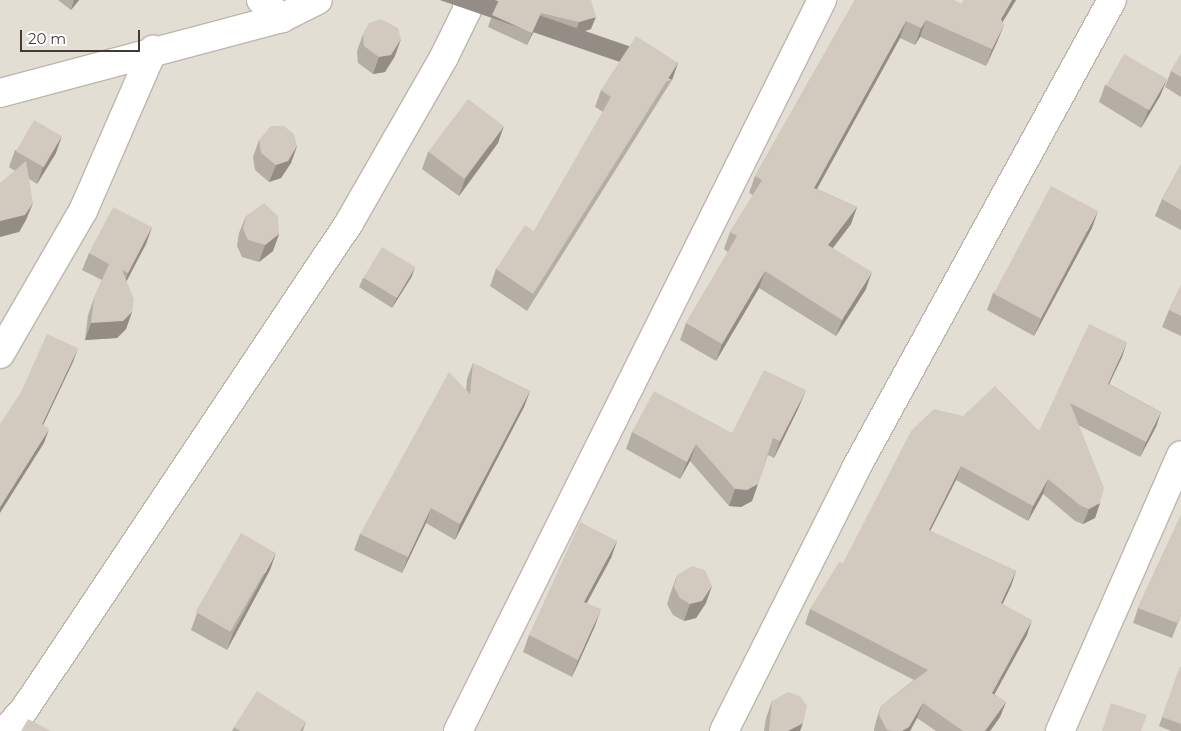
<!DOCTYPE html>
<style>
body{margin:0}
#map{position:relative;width:1181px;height:731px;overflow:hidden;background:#f0ece5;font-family:Montserrat,sans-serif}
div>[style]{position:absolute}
.residential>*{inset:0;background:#e3ded4;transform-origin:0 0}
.roads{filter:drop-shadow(1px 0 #bdb6ac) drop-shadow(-1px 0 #bdb6ac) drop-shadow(0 1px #bdb6ac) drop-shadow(0 -1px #bdb6ac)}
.minor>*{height:28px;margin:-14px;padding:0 14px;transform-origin:14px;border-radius:14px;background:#fff}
.wall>*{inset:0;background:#b5aea4}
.shaded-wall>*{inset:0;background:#948d86;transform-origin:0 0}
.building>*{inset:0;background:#d3cabf;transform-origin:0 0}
span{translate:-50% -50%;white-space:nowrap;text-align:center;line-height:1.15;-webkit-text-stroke:5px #fff;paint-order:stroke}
.scale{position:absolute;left:20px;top:30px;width:120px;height:22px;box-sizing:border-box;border:2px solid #423c35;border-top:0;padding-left:6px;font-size:15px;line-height:18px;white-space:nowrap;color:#423c35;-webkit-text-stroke:4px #fff;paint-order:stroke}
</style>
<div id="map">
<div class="residential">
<i style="left:0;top:0;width:1181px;height:731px"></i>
</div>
<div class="roads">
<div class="minor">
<i style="left:261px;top:0;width:28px;rotate:41deg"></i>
<i style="left:0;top:93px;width:292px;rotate:-14.9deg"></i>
<i style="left:282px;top:18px;width:40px;rotate:-26.6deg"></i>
<i style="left:0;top:354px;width:165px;rotate:-59.9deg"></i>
<i style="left:83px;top:211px;width:176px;rotate:-66.5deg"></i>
<i style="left:5px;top:731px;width:28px;rotate:-48deg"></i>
<i style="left:24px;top:710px;width:585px;rotate:-56.28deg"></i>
<i style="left:349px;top:223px;width:191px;rotate:-60.2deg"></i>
<i style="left:444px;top:57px;width:52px;rotate:-63.9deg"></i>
<i style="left:467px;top:10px;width:10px;rotate:-90deg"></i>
<i style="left:458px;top:731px;width:817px;rotate:-63.53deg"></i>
<i style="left:724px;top:731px;width:294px;rotate:-63.3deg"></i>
<i style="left:856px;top:468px;width:533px;rotate:-61.32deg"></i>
<i style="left:1060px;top:731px;width:301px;rotate:-66.3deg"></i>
</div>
</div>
<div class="wall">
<i style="clip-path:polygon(58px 0,79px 0,71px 10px)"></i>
<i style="clip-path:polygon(591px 0,591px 29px,575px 34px,537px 25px,527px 45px,488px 27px,492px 15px)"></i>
<i style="clip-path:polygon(855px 0,962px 4px,964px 0,1016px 0,1002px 23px,1004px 25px,997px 42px,986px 66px,920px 37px,915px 45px,900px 38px,817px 189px,857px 207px,851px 224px,833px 248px,866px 289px,836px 336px,759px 288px,716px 361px,680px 340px,686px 323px,728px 252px,724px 249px,730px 232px,753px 195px,749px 193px,755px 176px)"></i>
<i style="clip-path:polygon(363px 34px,395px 56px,385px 72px,373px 74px,358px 63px,357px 51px)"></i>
<i style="clip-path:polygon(1181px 54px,1181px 97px,1165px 87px,1171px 71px)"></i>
<i style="clip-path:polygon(1167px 79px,1160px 96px,1141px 128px,1099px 102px,1105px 85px)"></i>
<i style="clip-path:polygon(672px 80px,527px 311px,490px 286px,496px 269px,534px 231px,603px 112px,595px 107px,601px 90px)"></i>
<i style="clip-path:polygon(259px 140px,297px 146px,291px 163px,281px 178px,269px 182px,255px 170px,253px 157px)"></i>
<i style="clip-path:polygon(498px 143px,459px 196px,422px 169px,428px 152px)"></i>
<i style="clip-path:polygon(15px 150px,56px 153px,37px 184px,29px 179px,26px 220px,19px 232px,15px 171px,9px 167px)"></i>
<i style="clip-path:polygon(1181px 164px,1181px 230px,1155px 216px,1162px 199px)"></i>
<i style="clip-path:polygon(246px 216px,279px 234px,273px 251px,259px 262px,242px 257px,237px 246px,239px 233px)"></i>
<i style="clip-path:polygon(152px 227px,146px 244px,126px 281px,132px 312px,126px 329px,117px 338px,85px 340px,88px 315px,94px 298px,102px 280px,82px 270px,89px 253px)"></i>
<i style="clip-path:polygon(1092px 228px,1034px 336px,987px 310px,993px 293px)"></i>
<i style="clip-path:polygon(412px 276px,392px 308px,359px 287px,363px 278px)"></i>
<i style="clip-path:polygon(1181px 285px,1181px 336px,1162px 327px,1169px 310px)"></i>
<i style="clip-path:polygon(1122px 357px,1109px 384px,1161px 412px,1156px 427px,1140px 457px,1078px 425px,1100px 503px,1095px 518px,1083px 524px,1075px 521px,1043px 494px,1028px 521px,956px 480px,930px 531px,1016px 571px,1011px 586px,1002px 604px,1027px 635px,994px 694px,1006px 702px,1000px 717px,990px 731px,936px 731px,917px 718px,910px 731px,874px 731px,874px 730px,876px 721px,881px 706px,914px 680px,805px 624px,810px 609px,843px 563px,963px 416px,1039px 431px)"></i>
<i style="clip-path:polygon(473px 363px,530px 391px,524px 407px,455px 540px,426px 523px,402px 573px,354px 550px,360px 534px,466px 390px,467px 379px)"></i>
<i style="clip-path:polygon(799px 407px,774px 458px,768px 455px,752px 501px,741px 507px,729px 506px,690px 461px,680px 479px,626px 449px,632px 432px,732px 433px)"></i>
<i style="clip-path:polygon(1181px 515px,1181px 615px,1172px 638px,1133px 623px,1138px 608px)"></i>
<i style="clip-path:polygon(617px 541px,611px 558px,587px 603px,595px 626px,572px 677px,523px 652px,529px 635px)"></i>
<i style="clip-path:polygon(270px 570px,227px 650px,191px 630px,197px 613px)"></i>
<i style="clip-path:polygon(677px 575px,706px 603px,696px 618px,684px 621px,673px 615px,667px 604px,671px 592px)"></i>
<i style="clip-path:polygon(1180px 667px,1181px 731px,1171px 731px,1159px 726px)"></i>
<i style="clip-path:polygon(772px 701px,800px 731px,764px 731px,766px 718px)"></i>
<i style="clip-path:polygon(306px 722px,303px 731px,232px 731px,234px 727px)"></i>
</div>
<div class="shaded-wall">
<i style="clip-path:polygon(74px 0,79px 0,71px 10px)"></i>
<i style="clip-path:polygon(1012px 0,1016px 0,994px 36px,1001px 19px)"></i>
<i style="clip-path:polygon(541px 13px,537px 25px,527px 45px,532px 33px)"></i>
<i style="clip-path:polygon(596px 17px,591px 29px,575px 34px,579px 22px)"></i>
<i style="clip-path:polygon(926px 20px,920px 37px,915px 45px,921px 28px)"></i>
<i style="clip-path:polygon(906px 21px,900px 38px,808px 205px,814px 188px)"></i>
<i style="clip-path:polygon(1004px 25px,997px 42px,986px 66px,992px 49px)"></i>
<i style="clip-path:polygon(401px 39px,395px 56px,385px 72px,373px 74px,379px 57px)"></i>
<i style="left:678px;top:63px;width:18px;height:273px;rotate:109deg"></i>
<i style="clip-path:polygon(1167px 79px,1160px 96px,1141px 128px,1148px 111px)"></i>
<i style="clip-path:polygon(504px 126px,498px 143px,459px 196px,465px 179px)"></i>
<i style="clip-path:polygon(62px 136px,56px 153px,37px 184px,43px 167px)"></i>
<i style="clip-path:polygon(297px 146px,291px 163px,281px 178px,269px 182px,276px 165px)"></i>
<i style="clip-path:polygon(33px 203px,26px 220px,19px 232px,0 237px,0 221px)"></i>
<i style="clip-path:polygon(857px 207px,851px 224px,822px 262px,828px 245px)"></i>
<i style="clip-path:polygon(1098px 211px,1092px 228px,1034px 336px,1041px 319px)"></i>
<i style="clip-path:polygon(152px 227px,146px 244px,122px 290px,128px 273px)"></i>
<i style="clip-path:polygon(279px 234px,273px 251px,259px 262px,265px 245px)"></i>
<i style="clip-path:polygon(415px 267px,412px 276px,392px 308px,396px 299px)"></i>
<i style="clip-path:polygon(765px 271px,759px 288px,716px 361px,722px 344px)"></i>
<i style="clip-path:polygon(872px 272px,866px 289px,836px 336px,842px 320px)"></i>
<i style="clip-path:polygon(132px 312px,126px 329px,117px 338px,85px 340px,91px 323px)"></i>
<i style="clip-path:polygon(1127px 342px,1122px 357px,1102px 399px,1108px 384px)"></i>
<i style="clip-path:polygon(78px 348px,73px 362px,37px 438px,42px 424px)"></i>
<i style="clip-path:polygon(806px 390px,799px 407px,774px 458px,780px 441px)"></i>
<i style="clip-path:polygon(530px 391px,524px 407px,455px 540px,460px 524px)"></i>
<i style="clip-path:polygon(1161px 412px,1156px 427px,1140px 457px,1146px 442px)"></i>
<i style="clip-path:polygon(49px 429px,44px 443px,0 513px,0 507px)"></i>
<i style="clip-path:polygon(696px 444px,690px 461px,680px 479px,687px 462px)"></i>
<i style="clip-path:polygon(961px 466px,956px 480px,923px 545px,929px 530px)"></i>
<i style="clip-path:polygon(1048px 479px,1043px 494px,1028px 521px,1033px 506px)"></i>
<i style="clip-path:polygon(758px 484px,752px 501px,741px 507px,729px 506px,735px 489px)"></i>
<i style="clip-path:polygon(1100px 503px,1095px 518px,1083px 524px,1089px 509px)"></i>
<i style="clip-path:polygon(431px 508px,426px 523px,402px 573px,408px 557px)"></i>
<i style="clip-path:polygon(617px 541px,611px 558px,578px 619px,584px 602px)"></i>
<i style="clip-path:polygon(276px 553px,270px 570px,227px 650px,233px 633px)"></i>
<i style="clip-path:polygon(1016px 571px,1011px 586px,996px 618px,1001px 603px)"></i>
<i style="clip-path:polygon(712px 586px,706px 603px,696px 618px,684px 621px,690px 604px)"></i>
<i style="clip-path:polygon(601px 609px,595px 626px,572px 677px,578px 660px)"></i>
<i style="clip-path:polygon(1032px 620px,1027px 635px,987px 708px,992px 693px)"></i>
<i style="clip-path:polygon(1006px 702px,1000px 717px,990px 731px,985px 731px)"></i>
<i style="clip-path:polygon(923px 703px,917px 718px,910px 731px,902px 731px)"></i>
<i style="clip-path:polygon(803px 723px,800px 731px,788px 731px)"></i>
</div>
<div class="building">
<i style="clip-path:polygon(499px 0,591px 0,596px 17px,579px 22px,541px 13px,532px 33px,492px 15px)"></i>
<i style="clip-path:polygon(855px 0,954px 0,962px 4px,964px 0,1012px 0,1001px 19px,1004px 25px,992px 49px,926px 20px,921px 28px,906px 21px,814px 188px,857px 207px,828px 245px,872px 272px,842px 320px,765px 271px,722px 344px,686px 323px,737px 236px,730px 232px,762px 180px,755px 176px)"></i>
<i style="clip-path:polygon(381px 19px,398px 28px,401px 39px,391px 55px,379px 57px,364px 46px,363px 34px,369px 23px)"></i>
<i style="clip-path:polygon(636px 36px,678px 63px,533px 294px,496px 269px,525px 225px,534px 231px,611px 97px,601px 90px)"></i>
<i style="left:1124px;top:54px;width:50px;height:36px;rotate:30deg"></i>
<i style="clip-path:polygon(1181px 54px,1181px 77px,1171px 71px)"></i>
<i style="left:468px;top:99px;width:45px;height:66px;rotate:37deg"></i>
<i style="left:34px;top:120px;width:32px;height:36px;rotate:30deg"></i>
<i style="clip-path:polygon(271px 126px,284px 126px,294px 134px,297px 146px,288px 161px,276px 165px,261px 153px,259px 140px)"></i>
<i style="clip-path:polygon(26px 161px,33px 203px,25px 215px,0 221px,0 183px)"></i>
<i style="clip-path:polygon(1181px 164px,1181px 210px,1162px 199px)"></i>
<i style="left:1051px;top:186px;width:53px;height:122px;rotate:28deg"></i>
<i style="clip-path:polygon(264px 203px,278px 216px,279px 234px,265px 245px,248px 240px,243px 229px,246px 216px)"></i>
<i style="clip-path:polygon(113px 207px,152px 227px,128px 273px,122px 270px,134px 299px,132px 312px,123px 321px,91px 323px,94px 298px,109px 264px,89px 253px)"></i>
<i style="left:382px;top:247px;width:39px;height:36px;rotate:31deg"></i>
<i style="clip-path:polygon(1181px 285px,1181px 316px,1169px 310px)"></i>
<i style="clip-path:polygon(1089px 324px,1127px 342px,1108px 384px,1161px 412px,1146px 442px,1070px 403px,1104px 488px,1100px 503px,1089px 509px,1081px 506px,1048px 479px,1033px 506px,961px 466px,929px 530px,1016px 571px,1001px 603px,1032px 620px,992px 693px,1006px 702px,985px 731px,963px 731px,923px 703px,909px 727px,902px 731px,892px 731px,887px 730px,879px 715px,881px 706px,928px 670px,810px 609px,839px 562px,843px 563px,911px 431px,934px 409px,963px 416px,995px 386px,1039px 431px)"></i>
<i style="clip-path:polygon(47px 334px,78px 348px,42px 424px,49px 429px,0 507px,0 424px,21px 392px)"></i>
<i style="clip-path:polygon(473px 363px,530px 391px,460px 524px,431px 508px,408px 557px,360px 534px,449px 372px,470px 394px)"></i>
<i style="clip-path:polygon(764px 370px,806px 390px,780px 441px,773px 438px,758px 484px,747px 490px,735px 489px,696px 444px,687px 462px,632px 432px,654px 391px,732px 433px)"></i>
<i style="clip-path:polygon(1181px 515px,1181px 614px,1177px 623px,1138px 608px)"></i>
<i style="clip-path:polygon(580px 522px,617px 541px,584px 602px,601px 609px,578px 660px,529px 635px)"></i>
<i style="left:241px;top:533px;width:40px;height:91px;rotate:30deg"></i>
<i style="clip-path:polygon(692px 566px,705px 570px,712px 586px,702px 601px,690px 604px,680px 598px,674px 587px,677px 575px)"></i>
<i style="clip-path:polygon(1180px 667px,1181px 667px,1181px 724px,1162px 717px)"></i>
<i style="clip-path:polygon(257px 691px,306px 722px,300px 731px,240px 731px,234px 727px)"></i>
<i style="clip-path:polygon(788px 692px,800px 696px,807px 706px,803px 723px,788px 731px,769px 731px,772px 701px)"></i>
<i style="clip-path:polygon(1111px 703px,1147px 715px,1141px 731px,1102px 731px)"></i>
<i style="clip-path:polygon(28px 719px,51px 731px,21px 731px)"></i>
</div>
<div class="scale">20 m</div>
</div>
